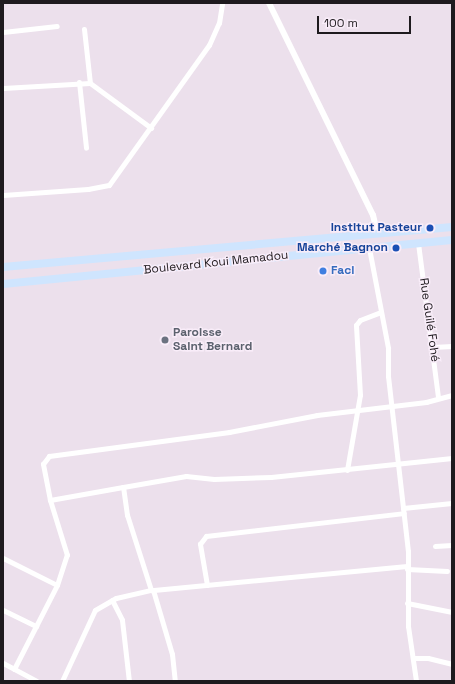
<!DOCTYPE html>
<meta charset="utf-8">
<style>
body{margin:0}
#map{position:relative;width:455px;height:684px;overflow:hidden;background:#ece0ec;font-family:"Space Grotesk",sans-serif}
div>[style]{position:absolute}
.minor>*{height:5px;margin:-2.5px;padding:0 2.5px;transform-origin:2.5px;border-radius:2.5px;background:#fff}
.tertiary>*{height:6px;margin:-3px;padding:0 3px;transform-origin:3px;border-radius:3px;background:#fff}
.primary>*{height:8px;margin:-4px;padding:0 4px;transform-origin:4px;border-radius:4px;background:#cfe5fe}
.dots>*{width:11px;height:11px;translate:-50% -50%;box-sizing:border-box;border:2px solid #f9edf9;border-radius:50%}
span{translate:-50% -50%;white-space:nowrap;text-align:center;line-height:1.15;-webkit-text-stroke:3px #f9edf9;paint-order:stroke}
.transit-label{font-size:12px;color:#164399;font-weight:700}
.right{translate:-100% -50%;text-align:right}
.street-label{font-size:12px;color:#1e1a1e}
.shop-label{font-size:12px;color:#366cbe;font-weight:700}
.left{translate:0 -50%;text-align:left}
.worship-label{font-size:12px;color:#5b616d;font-weight:700}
.frame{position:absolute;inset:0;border:4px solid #1e1a1e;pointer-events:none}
.scale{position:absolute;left:317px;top:16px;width:94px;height:18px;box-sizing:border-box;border:2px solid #1e1a1e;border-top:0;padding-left:5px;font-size:12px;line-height:14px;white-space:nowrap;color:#1e1a1e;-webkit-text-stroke:3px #f9edf9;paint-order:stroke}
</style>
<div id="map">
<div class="minor">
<i style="left:84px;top:29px;width:54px;rotate:83.7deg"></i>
<i style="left:3px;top:32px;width:54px;rotate:-6.3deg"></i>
<i style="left:79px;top:82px;width:66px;rotate:83.9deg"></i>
<i style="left:3px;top:88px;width:87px;rotate:-3.3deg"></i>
<i style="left:90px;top:83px;width:76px;rotate:36.4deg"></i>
<i style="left:3px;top:195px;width:85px;rotate:-4deg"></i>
<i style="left:88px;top:189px;width:21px;rotate:-11deg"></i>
<i style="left:109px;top:185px;width:172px;rotate:-54.5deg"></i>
<i style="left:209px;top:45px;width:24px;rotate:-66deg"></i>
<i style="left:219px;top:23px;width:20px;rotate:-81deg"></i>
<i style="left:418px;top:243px;width:155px;rotate:82.6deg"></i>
<i style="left:369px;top:248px;width:102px;rotate:79.2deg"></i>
<i style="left:388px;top:348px;width:28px;rotate:90deg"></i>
<i style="left:388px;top:376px;width:176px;rotate:83.5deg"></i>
<i style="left:408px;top:551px;width:75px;rotate:90deg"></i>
<i style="left:408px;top:626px;width:56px;rotate:81.7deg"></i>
<i style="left:433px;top:347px;width:19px;rotate:-3deg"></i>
<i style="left:347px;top:470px;width:76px;rotate:-80.2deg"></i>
<i style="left:360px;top:395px;width:70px;rotate:-93.3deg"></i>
<i style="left:356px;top:325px;width:6px;rotate:-51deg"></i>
<i style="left:360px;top:320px;width:22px;rotate:-21deg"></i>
<i style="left:50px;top:500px;width:74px;rotate:-10.1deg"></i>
<i style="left:403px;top:508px;width:49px;rotate:-5.8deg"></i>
<i style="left:435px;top:546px;width:17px;rotate:-3deg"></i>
<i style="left:3px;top:558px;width:60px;rotate:26.6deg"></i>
<i style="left:407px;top:566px;width:257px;rotate:174.6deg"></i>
<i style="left:151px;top:590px;width:79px;rotate:-107.7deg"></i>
<i style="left:127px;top:515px;width:28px;rotate:-98deg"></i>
<i style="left:123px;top:487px;width:64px;rotate:-9.9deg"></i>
<i style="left:186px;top:476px;width:28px;rotate:6deg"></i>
<i style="left:214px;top:479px;width:57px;rotate:-2deg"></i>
<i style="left:271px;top:477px;width:182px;rotate:-6deg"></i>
<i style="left:407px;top:569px;width:40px;rotate:2.9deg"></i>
<i style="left:207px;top:585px;width:42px;rotate:-99.7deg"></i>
<i style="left:200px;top:544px;width:10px;rotate:-53deg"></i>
<i style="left:206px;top:536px;width:199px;rotate:-6.6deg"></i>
<i style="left:153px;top:590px;width:67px;rotate:73.5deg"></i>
<i style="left:172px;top:654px;width:27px;rotate:84deg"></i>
<i style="left:112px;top:600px;width:22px;rotate:63deg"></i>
<i style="left:122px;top:620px;width:61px;rotate:83.5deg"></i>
<i style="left:407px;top:603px;width:46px;rotate:11.3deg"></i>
<i style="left:3px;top:610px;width:37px;rotate:26deg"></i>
<i style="left:413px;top:658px;width:15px"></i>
<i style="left:428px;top:658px;width:25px;rotate:14deg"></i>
<i style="left:3px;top:663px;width:38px;rotate:28deg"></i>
<i style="left:14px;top:669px;width:94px;rotate:-62.9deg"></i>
<i style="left:57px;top:585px;width:32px;rotate:-72deg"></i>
<i style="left:67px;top:555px;width:58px;rotate:-107.2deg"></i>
<i style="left:50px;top:500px;width:37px;rotate:-101deg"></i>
<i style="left:43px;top:464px;width:10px;rotate:-53deg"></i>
<i style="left:49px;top:456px;width:182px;rotate:-7.6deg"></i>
<i style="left:229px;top:432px;width:90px;rotate:-10.9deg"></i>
<i style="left:317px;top:415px;width:110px;rotate:-6.8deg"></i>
<i style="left:426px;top:402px;width:27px;rotate:-15deg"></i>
<i style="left:62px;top:681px;width:78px;rotate:-65.1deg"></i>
<i style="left:95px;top:610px;width:24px;rotate:-30deg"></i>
<i style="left:116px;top:598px;width:36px;rotate:-13deg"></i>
</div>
<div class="tertiary">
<i style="left:269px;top:3px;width:236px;rotate:63.9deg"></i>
<i style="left:373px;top:215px;width:18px;rotate:77deg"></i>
</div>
<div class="primary">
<i style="left:3px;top:267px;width:451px;rotate:-5.1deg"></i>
<i style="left:3px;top:284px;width:451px;rotate:-5.6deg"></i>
</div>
<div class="dots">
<i style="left:430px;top:228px;background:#1a4fb4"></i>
<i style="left:396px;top:248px;background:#1a4fb4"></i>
<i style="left:323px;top:271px;background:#3f7fe0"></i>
<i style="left:165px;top:340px;background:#6b7280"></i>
</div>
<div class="transit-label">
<span class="right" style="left:422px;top:228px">Institut Pasteur</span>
<span class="right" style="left:388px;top:248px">Marché Bagnon</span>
</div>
<div class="street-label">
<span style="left:216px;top:263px;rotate:-6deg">Boulevard Koui Mamadou</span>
<span style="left:429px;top:320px;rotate:82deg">Rue Guilé Fohé</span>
</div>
<div class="shop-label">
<span class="left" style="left:331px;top:271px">Faci</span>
</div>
<div class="worship-label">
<span class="left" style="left:173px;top:340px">Paroisse<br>Saint Bernard</span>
</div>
<div class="frame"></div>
<div class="scale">100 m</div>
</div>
